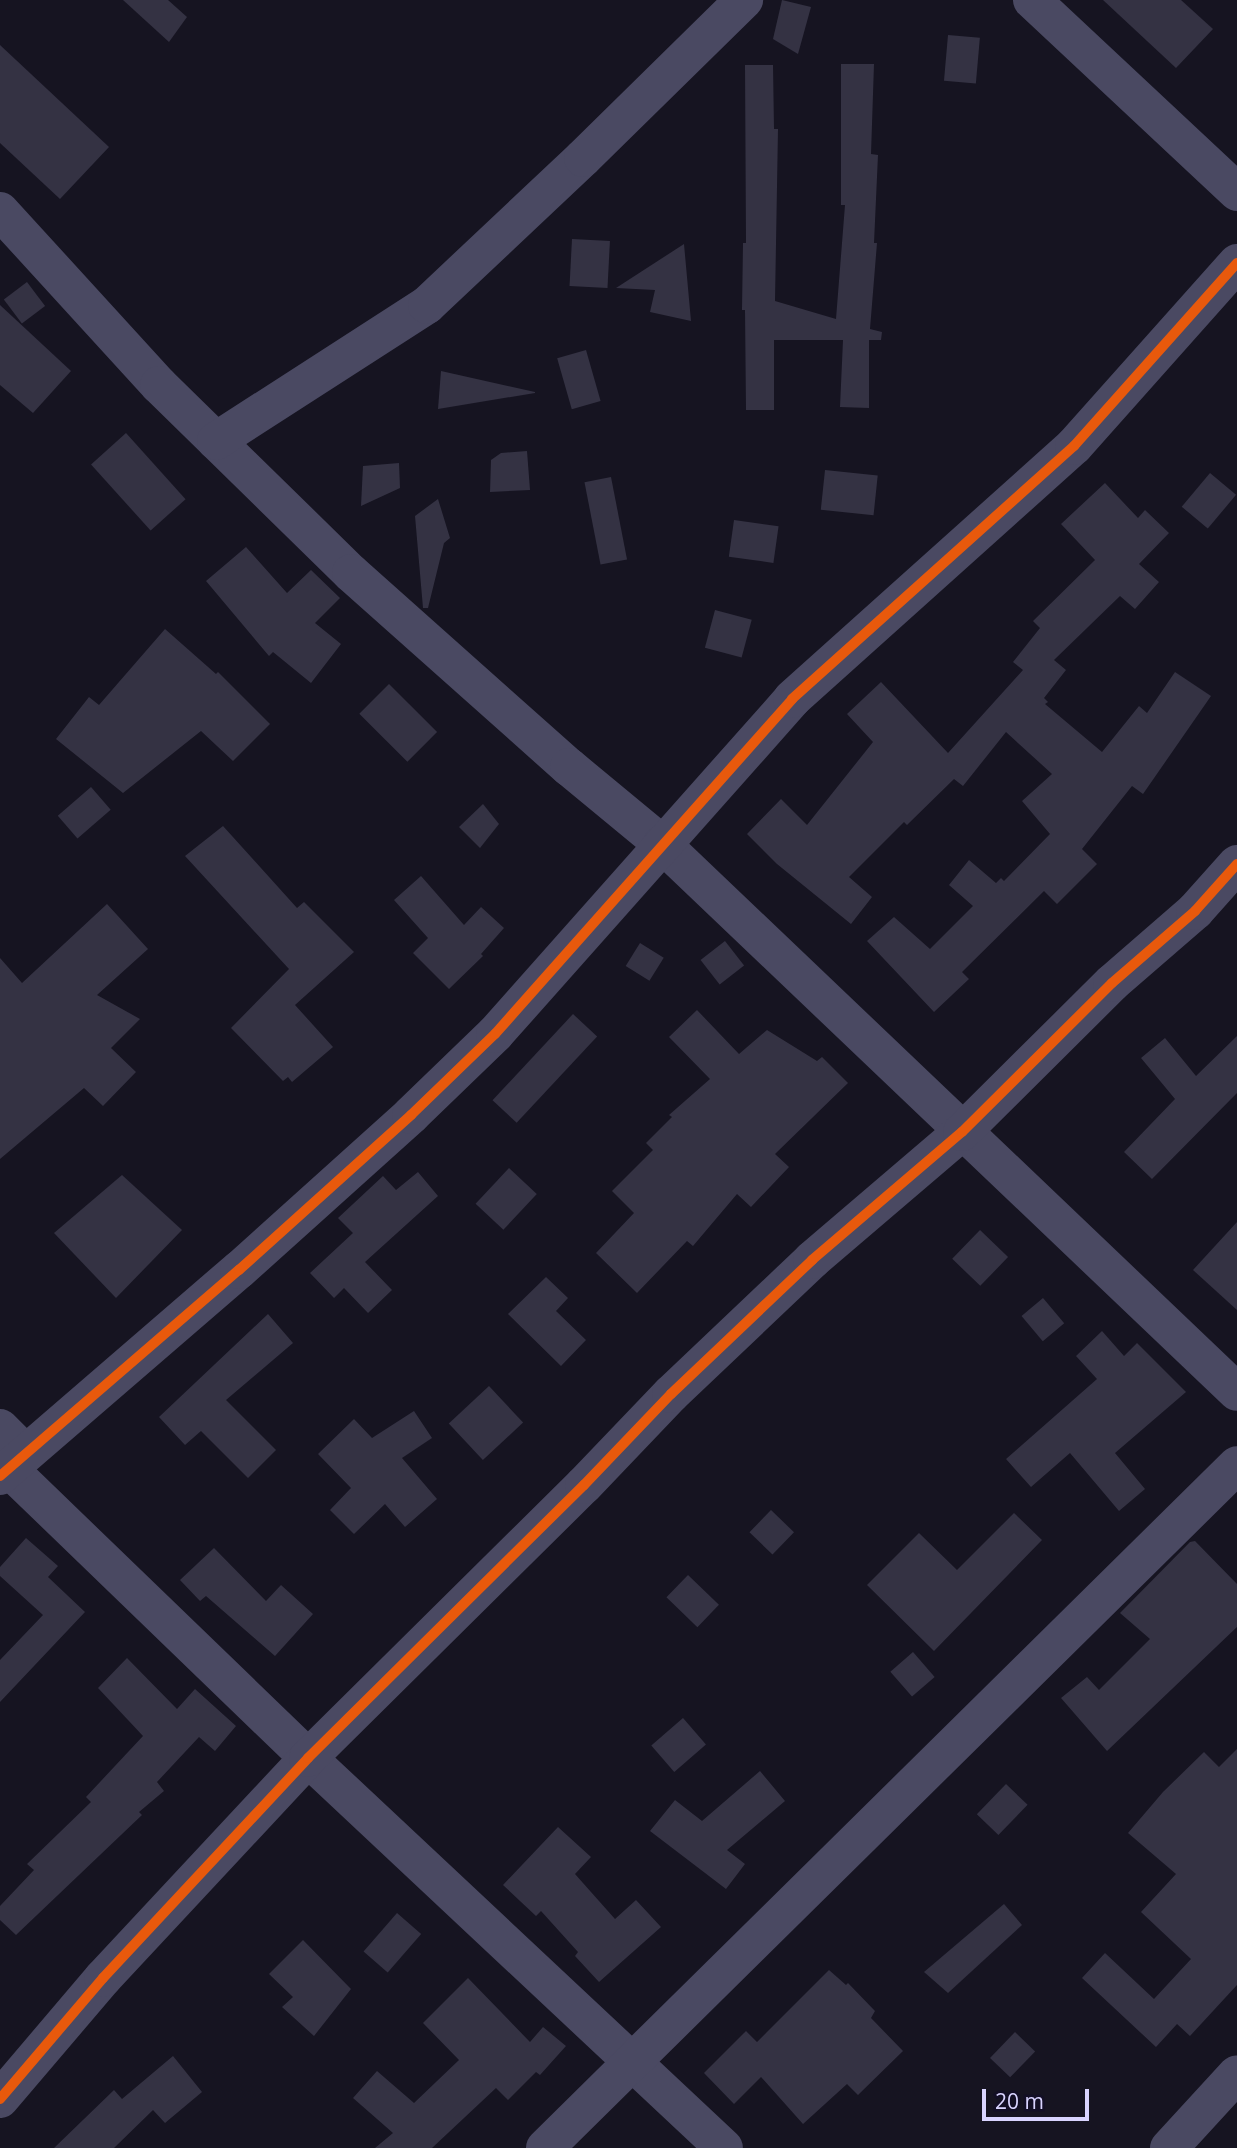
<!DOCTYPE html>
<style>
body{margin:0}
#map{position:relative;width:1237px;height:2148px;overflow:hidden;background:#161421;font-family:"Open Sans",sans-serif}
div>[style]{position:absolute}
.building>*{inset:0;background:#343243;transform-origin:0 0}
.minor>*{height:38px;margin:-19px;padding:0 19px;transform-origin:19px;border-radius:19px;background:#4a4962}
.cycleway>*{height:10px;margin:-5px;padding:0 5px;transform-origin:5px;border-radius:5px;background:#e8590c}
span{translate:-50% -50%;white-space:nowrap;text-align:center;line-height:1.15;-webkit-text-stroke:5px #130f26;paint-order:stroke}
.scale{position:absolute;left:982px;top:2089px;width:107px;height:32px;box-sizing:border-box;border:4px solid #d9d4ff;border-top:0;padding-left:9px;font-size:21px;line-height:24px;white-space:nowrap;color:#d9d4ff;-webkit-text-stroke:5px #130f26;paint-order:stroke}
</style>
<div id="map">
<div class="building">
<i style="clip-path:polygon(123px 0,168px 0,187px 17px,169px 42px)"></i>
<i style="clip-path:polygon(782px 0,811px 7px,798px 54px,773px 39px)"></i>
<i style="clip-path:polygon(1103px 0,1181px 0,1213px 29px,1176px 68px)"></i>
<i style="left:948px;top:35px;width:32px;height:46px;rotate:5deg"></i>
<i style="clip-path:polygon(0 45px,109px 147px,60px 199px,0 143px)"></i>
<i style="clip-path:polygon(841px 64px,874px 64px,871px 154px,878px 155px,874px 243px,877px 243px,870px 329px,882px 332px,881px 340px,869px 340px,869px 408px,840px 407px,843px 340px,774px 340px,774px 410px,746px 410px,745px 310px,742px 310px,743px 243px,746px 243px,745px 65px,773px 65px,774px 129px,778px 129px,775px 301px,836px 319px,845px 205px,841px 205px)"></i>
<i style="left:572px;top:239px;width:38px;height:47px;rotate:3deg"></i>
<i style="clip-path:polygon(684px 244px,691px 321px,650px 312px,655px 290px,616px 288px)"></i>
<i style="left:27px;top:282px;width:30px;height:29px;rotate:53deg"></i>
<i style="clip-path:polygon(0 305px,71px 371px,33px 413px,0 385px)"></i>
<i style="left:586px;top:350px;width:53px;height:30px;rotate:74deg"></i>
<i style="clip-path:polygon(441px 371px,535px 392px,535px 393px,438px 409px)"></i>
<i style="left:126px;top:433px;width:89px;height:47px;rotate:48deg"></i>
<i style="clip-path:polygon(527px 451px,530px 490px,490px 492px,491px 460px,501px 453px)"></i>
<i style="clip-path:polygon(399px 463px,400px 488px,361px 506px,363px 466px)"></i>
<i style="left:825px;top:470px;width:53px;height:40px;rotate:6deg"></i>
<i style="left:1210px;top:473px;width:34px;height:44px;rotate:40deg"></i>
<i style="left:611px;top:477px;width:84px;height:27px;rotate:79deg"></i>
<i style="clip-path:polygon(1105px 483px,1138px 518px,1145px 510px,1169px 533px,1139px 564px,1159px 582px,1135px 609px,1120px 596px,1054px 660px,1066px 670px,1044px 698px,1048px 702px,1045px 704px,1102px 752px,1139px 706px,1147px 713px,1175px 672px,1211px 696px,1143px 794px,1132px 786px,1082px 849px,1097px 864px,1057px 904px,1044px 891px,962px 972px,969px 979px,934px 1012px,867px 941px,894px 917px,930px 949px,973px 906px,949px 885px,969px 860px,996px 883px,1001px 878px,1004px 881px,1050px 834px,1022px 801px,1052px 774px,1006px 732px,963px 786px,954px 779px,907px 825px,904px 822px,849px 877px,872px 897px,851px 924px,777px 864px,747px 834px,781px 799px,807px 825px,873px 742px,847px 714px,881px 682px,948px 753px,1023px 670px,1013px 662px,1040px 628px,1033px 621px,1095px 560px,1061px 524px)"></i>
<i style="clip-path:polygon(438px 499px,450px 538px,444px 543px,428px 608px,423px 608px,415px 516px)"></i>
<i style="left:734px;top:520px;width:45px;height:37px;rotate:8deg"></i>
<i style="clip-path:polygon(246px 547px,287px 593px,311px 570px,340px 598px,315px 623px,341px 644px,311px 683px,273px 652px,269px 656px,206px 581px)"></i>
<i style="left:715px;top:610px;width:38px;height:39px;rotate:15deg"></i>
<i style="clip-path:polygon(165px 629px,216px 674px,218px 672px,270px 724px,233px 761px,201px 731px,123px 793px,56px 739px,89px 697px,99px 705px)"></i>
<i style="left:389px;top:684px;width:68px;height:42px;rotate:45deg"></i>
<i style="left:91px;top:787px;width:30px;height:44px;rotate:49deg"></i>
<i style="clip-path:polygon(483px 804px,499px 824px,480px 848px,459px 827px)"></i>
<i style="clip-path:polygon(223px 826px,297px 908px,304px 902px,354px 952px,295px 1005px,333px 1047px,292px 1082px,288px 1077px,283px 1081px,231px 1028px,289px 969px,185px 856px)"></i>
<i style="clip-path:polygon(421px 876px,464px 925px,481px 907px,504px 928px,481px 954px,483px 956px,449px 989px,413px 953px,428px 938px,394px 900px)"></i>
<i style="clip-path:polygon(107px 904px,148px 949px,97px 995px,140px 1019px,111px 1048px,136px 1072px,103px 1106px,84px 1088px,0 1159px,0 958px,22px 983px)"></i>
<i style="left:725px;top:941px;width:31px;height:31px;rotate:52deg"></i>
<i style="left:640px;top:943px;width:28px;height:27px;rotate:32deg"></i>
<i style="clip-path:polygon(697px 1010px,739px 1054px,767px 1030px,817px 1061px,822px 1057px,848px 1083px,775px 1154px,789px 1167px,751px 1207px,737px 1194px,693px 1246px,687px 1241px,637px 1293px,596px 1253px,634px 1213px,612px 1191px,653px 1150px,646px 1143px,672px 1117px,669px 1115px,710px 1079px,669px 1037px)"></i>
<i style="left:573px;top:1014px;width:33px;height:118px;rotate:43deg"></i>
<i style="clip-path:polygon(1237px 1036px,1237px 1093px,1152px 1179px,1124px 1152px,1175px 1099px,1141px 1058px,1165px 1038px,1196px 1076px)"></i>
<i style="left:509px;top:1168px;width:38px;height:49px;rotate:43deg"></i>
<i style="clip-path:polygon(418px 1172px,438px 1196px,365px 1262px,392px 1290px,368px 1313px,344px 1288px,334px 1298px,310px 1273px,353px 1233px,338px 1218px,383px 1176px,396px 1190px)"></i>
<i style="clip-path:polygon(122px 1175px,182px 1230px,116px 1298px,54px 1233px)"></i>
<i style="clip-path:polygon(1237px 1222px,1237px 1310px,1193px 1270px)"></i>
<i style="left:980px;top:1230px;width:39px;height:40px;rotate:44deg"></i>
<i style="clip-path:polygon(546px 1277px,568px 1298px,556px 1311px,586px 1340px,561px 1366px,508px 1314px)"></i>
<i style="left:1043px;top:1298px;width:33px;height:28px;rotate:50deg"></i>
<i style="clip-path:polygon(268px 1314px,293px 1343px,226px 1400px,276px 1450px,248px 1478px,201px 1431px,185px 1445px,159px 1417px)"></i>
<i style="clip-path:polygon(1102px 1331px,1124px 1356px,1137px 1343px,1186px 1392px,1115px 1453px,1145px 1489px,1119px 1511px,1070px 1453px,1031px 1487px,1006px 1459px,1097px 1379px,1076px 1356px)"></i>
<i style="left:489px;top:1386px;width:50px;height:55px;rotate:47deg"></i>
<i style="clip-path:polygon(414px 1411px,432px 1438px,402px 1458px,437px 1499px,405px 1527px,385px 1504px,354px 1534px,330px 1510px,351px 1488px,318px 1454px,354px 1419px,372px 1438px)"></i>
<i style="left:771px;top:1510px;width:32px;height:31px;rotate:44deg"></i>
<i style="clip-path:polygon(1014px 1513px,1042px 1540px,934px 1651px,867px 1585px,919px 1533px,957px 1570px)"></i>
<i style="clip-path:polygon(26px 1538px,58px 1566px,48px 1577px,85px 1612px,0 1702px,0 1660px,43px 1615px,0 1576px,0 1567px)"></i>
<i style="clip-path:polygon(1195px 1541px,1237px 1584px,1237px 1627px,1107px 1751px,1061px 1698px,1087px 1677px,1099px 1690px,1150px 1639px,1120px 1613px,1190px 1542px)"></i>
<i style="clip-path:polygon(214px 1548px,266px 1601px,281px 1585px,313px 1614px,275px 1656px,206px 1596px,200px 1601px,180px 1580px)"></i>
<i style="left:688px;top:1575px;width:43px;height:31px;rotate:44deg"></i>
<i style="left:913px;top:1652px;width:33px;height:30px;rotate:49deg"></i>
<i style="clip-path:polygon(127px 1658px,177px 1709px,195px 1689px,236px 1726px,215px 1751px,199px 1737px,157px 1782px,164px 1791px,139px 1812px,142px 1815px,16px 1935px,0 1920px,0 1906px,34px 1870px,27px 1864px,91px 1802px,86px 1797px,143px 1736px,98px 1688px)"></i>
<i style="left:683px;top:1718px;width:35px;height:42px;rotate:49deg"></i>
<i style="clip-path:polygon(1237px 1749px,1237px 1985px,1190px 2036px,1177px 2024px,1156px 2047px,1082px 1978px,1105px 1953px,1154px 1999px,1191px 1959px,1141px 1912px,1176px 1874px,1128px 1833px,1163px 1792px,1204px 1752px,1219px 1767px)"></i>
<i style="clip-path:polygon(760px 1771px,785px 1801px,727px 1850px,745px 1864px,726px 1889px,650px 1831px,675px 1800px,702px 1821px)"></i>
<i style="left:1006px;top:1784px;width:30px;height:42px;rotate:44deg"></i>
<i style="clip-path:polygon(558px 1827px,591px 1857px,575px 1874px,615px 1919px,636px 1900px,661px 1927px,599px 1982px,575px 1956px,578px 1952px,541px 1911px,536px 1916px,503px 1885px)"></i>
<i style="clip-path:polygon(1004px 1904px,1022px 1925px,948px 1993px,924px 1972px)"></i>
<i style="left:397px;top:1913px;width:32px;height:51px;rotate:41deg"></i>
<i style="clip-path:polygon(303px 1940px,351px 1989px,314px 2036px,282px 2007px,293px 1997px,269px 1974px)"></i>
<i style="clip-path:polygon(829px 1970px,846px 1985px,848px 1983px,875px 2011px,871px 2018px,903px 2051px,858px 2095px,847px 2084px,803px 2124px,761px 2077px,734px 2104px,704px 2073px,746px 2031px,757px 2042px)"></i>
<i style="clip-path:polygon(468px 1978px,530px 2042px,543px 2027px,566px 2046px,540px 2075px,536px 2072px,508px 2100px,496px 2088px,432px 2148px,375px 2148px,393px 2133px,353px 2098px,377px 2071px,414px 2103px,459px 2060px,423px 2023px)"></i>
<i style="left:1015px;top:2032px;width:28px;height:36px;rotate:44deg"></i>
<i style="clip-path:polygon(173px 2056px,202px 2092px,165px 2123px,153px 2110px,114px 2148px,54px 2148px,114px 2090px,122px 2099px)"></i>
</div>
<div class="minor">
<i style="left:1032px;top:0;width:281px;rotate:43.1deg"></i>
<i style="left:0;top:211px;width:236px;rotate:47.6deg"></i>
<i style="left:159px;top:385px;width:269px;rotate:44.4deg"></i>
<i style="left:351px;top:573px;width:292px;rotate:41.7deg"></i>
<i style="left:569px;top:767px;width:121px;rotate:39.6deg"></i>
<i style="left:662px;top:844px;width:794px;rotate:43.62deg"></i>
<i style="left:216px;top:441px;width:251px;rotate:-32.8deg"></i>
<i style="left:427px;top:305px;width:214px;rotate:-43.3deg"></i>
<i style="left:583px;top:158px;width:226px;rotate:-44.5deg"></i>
<i style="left:0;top:1428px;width:35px;rotate:45deg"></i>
<i style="left:8px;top:1468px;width:417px;rotate:44deg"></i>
<i style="left:308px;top:1758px;width:570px;rotate:43.15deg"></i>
<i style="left:0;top:1476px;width:316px;rotate:-40.8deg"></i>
<i style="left:239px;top:1270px;width:232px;rotate:-42deg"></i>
<i style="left:411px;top:1115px;width:117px;rotate:-44deg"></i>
<i style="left:495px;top:1034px;width:448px;rotate:-48.4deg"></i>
<i style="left:792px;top:699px;width:379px;rotate:-41.9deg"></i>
<i style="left:1074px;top:446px;width:245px;rotate:-48.3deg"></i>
<i style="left:0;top:2099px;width:159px;rotate:-49.6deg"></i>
<i style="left:103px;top:1978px;width:301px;rotate:-47deg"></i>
<i style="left:308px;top:1758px;width:388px;rotate:-44.7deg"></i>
<i style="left:584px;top:1485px;width:126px;rotate:-46.3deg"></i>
<i style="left:671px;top:1394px;width:195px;rotate:-43.5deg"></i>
<i style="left:812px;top:1260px;width:197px;rotate:-40.5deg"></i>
<i style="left:962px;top:1132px;width:211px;rotate:-44.8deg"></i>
<i style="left:1112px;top:983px;width:110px;rotate:-40.9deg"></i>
<i style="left:1195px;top:911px;width:63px;rotate:-48.2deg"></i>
<i style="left:545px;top:2148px;width:972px;rotate:-44.62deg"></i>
<i style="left:1169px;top:2148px;width:100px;rotate:-47.4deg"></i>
</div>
<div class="cycleway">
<i style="left:0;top:1476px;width:316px;rotate:-40.8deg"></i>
<i style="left:239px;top:1270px;width:232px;rotate:-42deg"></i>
<i style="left:411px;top:1115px;width:117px;rotate:-44deg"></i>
<i style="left:495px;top:1034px;width:448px;rotate:-48.4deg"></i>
<i style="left:792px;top:699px;width:379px;rotate:-41.9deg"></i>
<i style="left:1074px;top:446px;width:245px;rotate:-48.3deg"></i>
<i style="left:0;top:2099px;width:159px;rotate:-49.6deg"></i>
<i style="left:103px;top:1978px;width:301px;rotate:-47deg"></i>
<i style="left:308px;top:1758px;width:388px;rotate:-44.7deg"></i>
<i style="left:584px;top:1485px;width:126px;rotate:-46.3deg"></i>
<i style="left:671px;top:1394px;width:195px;rotate:-43.5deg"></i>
<i style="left:812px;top:1260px;width:197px;rotate:-40.5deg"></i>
<i style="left:962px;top:1132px;width:211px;rotate:-44.8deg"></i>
<i style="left:1112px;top:983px;width:110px;rotate:-40.9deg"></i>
<i style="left:1195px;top:911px;width:63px;rotate:-48.2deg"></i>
</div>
<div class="scale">20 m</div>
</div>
